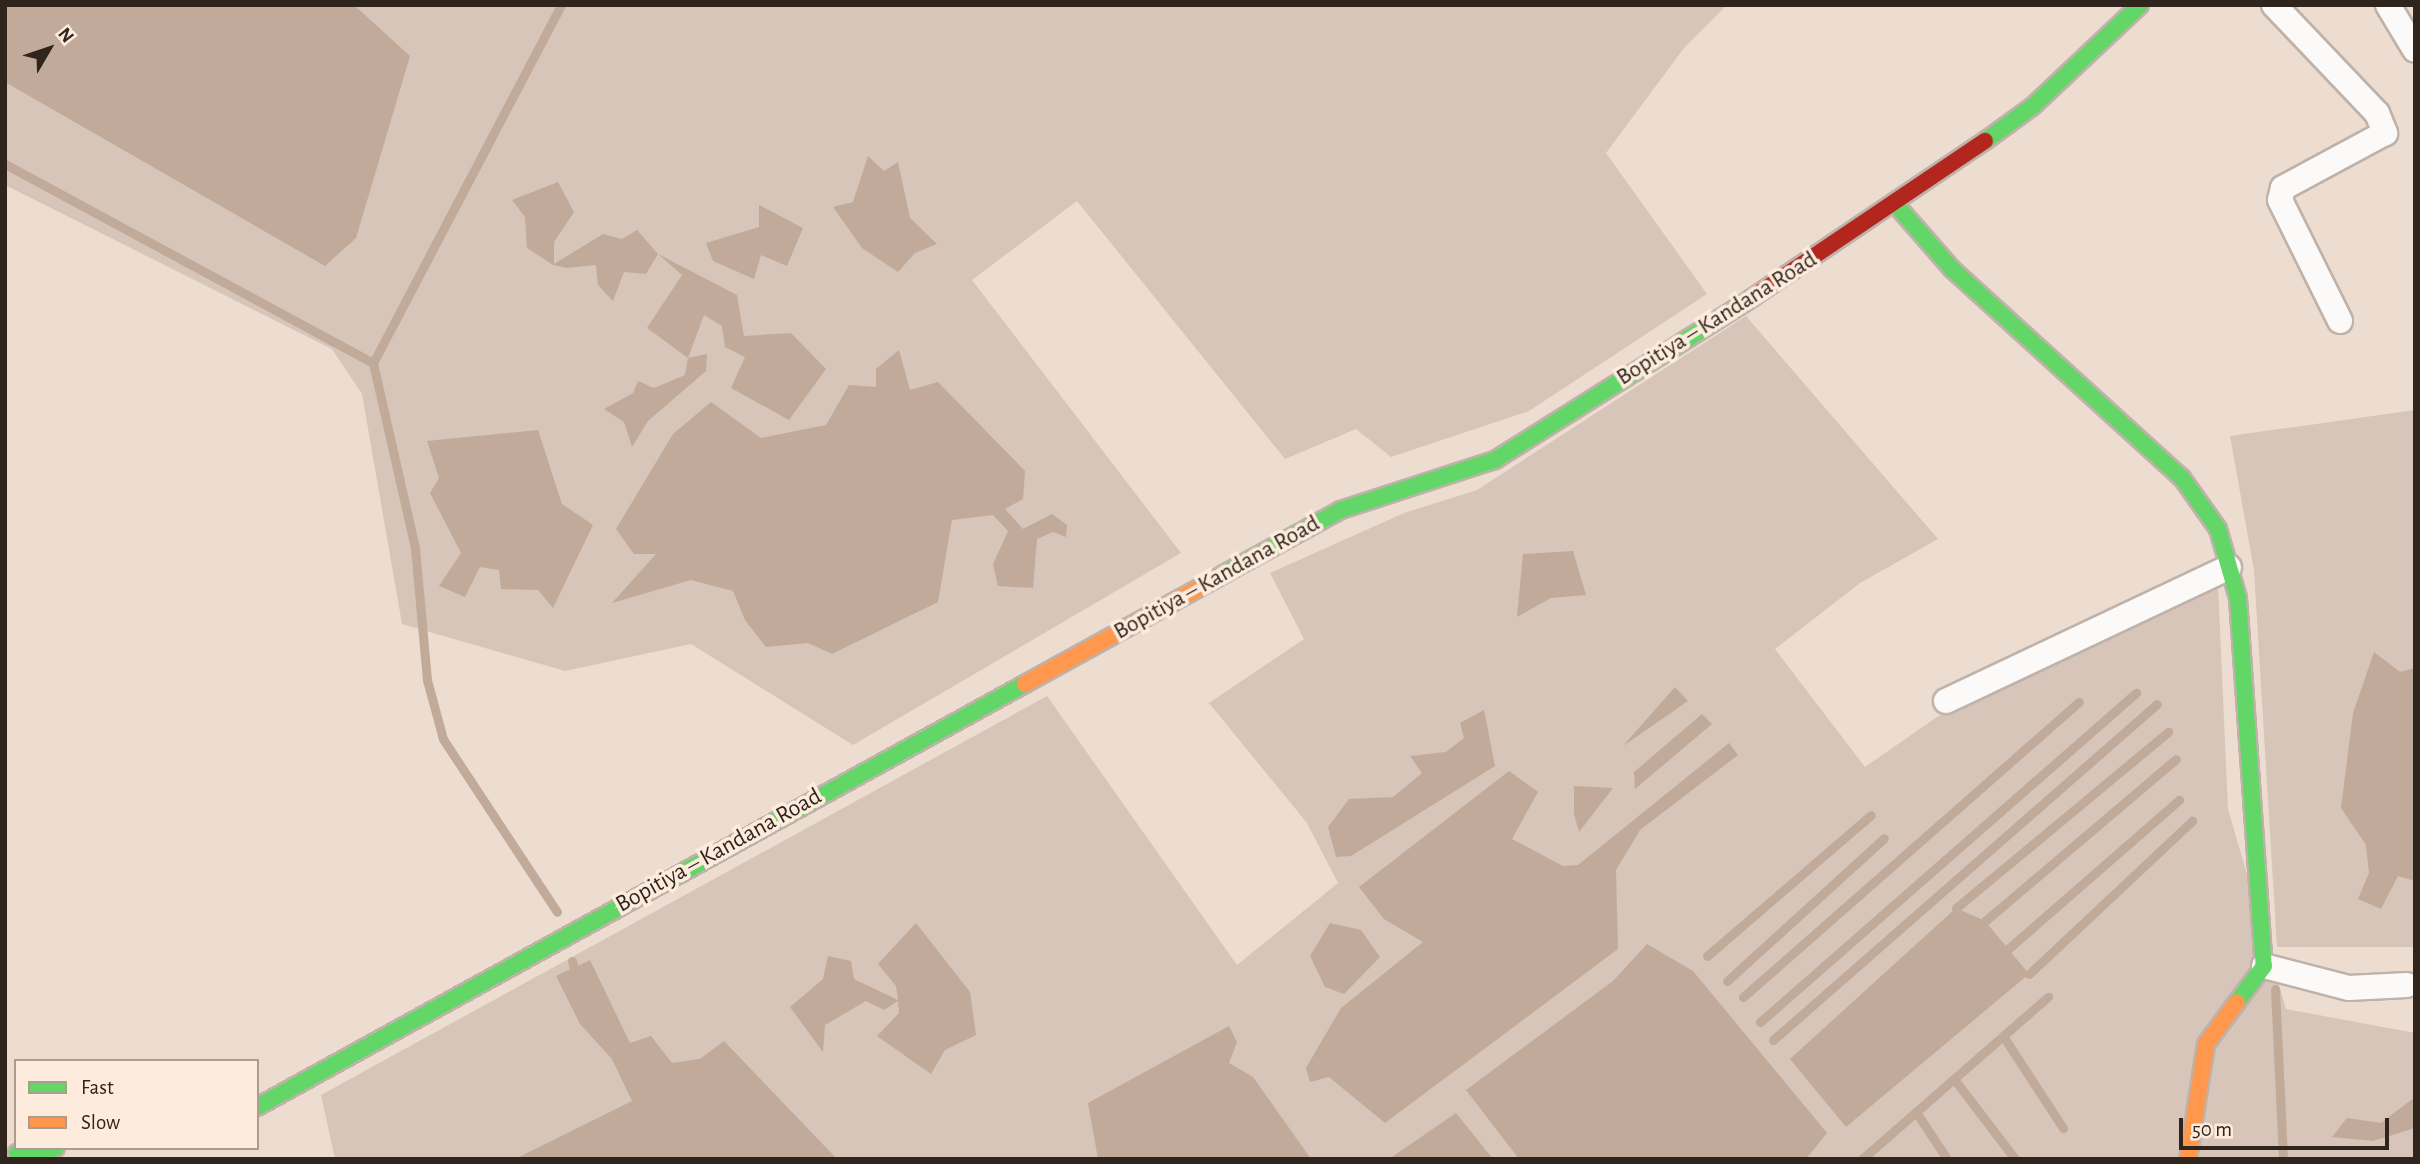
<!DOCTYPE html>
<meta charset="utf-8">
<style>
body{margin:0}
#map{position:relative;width:2420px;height:1164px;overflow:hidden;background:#edddd1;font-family:"Alegreya Sans",sans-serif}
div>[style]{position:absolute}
.green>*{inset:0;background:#d6c5b8}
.water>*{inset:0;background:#c1aa99}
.stream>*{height:9px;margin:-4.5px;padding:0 4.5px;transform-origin:4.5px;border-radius:4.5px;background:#c1aa99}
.roads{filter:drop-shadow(2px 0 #beb2a9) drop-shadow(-2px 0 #beb2a9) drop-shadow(0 2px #beb2a9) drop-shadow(0 -2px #beb2a9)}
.street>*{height:24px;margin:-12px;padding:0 12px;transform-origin:12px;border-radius:12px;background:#fcfaf8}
.fast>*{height:16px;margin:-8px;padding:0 8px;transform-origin:8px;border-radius:8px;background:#63d668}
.slow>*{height:16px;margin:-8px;padding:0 8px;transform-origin:8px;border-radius:8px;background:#ff974d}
.jam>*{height:16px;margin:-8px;padding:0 8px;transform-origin:8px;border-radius:8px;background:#b3261e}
span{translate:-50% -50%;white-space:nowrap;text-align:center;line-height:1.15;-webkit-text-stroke:7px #fdebdd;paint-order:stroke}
.street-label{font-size:24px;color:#30251d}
.frame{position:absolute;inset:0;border:7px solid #30251d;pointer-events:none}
.legend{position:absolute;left:14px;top:1059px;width:245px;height:91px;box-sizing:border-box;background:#fdebdd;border:2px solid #ab9c90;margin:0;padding:9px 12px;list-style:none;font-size:21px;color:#30251d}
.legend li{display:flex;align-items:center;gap:14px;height:35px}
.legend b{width:35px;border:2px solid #ab9c90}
.north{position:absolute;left:14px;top:14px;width:70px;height:70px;-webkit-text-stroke:5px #fdebdd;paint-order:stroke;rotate:51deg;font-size:19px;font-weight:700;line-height:28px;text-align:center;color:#30251d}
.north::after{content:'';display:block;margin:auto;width:24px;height:32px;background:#30251d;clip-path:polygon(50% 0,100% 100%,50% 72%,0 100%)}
.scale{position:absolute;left:2179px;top:1118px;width:210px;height:32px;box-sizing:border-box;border:4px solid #30251d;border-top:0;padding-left:9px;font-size:21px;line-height:24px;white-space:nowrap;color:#30251d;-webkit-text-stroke:5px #fdebdd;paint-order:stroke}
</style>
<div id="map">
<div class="green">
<i style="clip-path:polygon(5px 5px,1727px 5px,1684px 48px,1606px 153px,1707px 294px,1529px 411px,1391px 457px,1356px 429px,1285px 459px,1077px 201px,972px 280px,1181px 553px,853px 745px,691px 644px,565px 671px,402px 624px,362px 394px,332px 349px,5px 185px)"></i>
<i style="clip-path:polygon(1746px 316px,1938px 539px,1860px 583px,1775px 649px,1865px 767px,1937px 717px,2218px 585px,2228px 809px,2286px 1009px,2415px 1033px,2415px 1159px,335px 1159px,321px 1095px,1047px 696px,1237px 965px,1338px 883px,1307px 823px,1209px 703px,1304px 639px,1270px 573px,1404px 513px,1477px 490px)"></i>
<i style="clip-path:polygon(2415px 410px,2415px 947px,2277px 947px,2254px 570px,2230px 436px)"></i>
</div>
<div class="water">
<i style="clip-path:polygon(5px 5px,354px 5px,410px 56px,356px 238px,325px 266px,5px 82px)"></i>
<i style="clip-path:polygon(868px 156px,884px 171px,898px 162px,910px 218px,937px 244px,915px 253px,898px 272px,862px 248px,833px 207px,853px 202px)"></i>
<i style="clip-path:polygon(558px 182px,574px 212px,554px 242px,554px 264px,603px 234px,622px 239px,637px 230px,658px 254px,737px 295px,744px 336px,791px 333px,826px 369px,789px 420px,731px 388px,745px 357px,725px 347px,722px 326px,704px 315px,688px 358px,707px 354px,706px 371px,648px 421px,632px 447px,624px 422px,604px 409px,633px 393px,638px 381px,654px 388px,685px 375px,688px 358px,647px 328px,682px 275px,658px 254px,646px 274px,624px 272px,613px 301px,598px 285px,596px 265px,567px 268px,553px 265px,527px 248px,525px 217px,512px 200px)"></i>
<i style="clip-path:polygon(759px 205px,803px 228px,787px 266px,761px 255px,754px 279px,713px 261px,706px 243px,759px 227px)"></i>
<i style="clip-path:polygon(899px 350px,910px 390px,938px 382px,1025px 471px,1023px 499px,1005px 509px,1023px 529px,1052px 514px,1067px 525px,1066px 537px,1053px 532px,1037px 539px,1033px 588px,998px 586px,993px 564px,1008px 531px,993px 515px,952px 520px,938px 602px,832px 654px,808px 643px,766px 647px,745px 620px,733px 591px,691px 580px,612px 603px,656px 554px,634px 554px,616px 529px,673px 434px,711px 402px,761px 438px,826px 425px,849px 385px,876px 387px,876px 369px)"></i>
<i style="clip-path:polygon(538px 430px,562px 504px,593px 525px,553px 608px,538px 590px,501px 589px,499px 570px,480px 567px,465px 597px,439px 586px,461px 553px,430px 493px,439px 478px,427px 441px)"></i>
<i style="clip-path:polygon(1573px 551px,1586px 595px,1551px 598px,1517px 617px,1523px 554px)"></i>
<i style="clip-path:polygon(2374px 652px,2400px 672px,2415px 668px,2415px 881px,2398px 876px,2381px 909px,2358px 899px,2369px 873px,2366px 845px,2341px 808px,2353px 713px)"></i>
<i style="clip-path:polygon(1675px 687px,1688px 701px,1623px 746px)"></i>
<i style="clip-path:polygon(1484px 710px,1495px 766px,1351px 856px,1336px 857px,1328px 827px,1349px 799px,1393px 797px,1422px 773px,1410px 756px,1446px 752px,1464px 738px,1460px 723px)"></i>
<i style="clip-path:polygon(1702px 714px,1712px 724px,1635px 789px,1634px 772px)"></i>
<i style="clip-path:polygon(1729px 743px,1738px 755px,1640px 830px,1616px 870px,1618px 949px,1385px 1123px,1329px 1077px,1310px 1082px,1306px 1068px,1341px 1008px,1423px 942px,1384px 919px,1359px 887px,1509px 771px,1538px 792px,1512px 839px,1563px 866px,1578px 865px)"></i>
<i style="clip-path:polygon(1574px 786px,1613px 788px,1579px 832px,1574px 814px)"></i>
<i style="clip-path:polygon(1956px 908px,1985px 921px,2029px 974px,1846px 1127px,1790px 1059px)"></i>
<i style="clip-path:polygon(916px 923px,970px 992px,976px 1035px,945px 1050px,931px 1074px,877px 1036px,899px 1013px,898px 1001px,884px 1010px,866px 1001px,825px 1025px,823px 1052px,790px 1007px,823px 979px,828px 956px,851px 961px,854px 979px,898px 1000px,896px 986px,878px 964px)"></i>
<i style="clip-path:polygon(1330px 923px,1361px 930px,1380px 957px,1344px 994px,1325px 987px,1310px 956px)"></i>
<i style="clip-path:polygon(1647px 944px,1693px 971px,1827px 1133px,1806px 1159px,1519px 1159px,1466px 1090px,1613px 981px)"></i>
<i style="clip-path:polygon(590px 960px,630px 1043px,651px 1036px,672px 1063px,700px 1059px,724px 1041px,837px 1159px,515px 1159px,632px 1101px,612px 1059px,580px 1024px,556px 976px)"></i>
<i style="clip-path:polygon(1229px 1026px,1237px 1042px,1229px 1063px,1253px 1077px,1311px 1159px,1098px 1159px,1088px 1103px)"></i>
<i style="clip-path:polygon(2415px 1097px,2415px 1128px,2373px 1141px,2332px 1137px,2347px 1118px,2381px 1123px)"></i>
<i style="clip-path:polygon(1456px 1113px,1493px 1159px,1389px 1159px)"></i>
</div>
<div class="stream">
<i style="left:5px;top:164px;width:418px;rotate:28.4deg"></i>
<i style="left:373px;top:363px;width:404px;rotate:-62.3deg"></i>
<i style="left:373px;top:363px;width:190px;rotate:77.2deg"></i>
<i style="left:415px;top:548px;width:133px;rotate:84.8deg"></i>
<i style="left:427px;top:680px;width:61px;rotate:74.8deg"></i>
<i style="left:443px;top:739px;width:207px;rotate:56.6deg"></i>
<i style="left:1956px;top:908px;width:276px;rotate:-39.7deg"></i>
<i style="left:1985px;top:921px;width:250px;rotate:-40.3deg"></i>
<i style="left:2008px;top:949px;width:227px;rotate:-41.1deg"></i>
<i style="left:1707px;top:956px;width:216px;rotate:-40.7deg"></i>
<i style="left:572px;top:961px;width:7px;rotate:74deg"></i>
<i style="left:2029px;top:974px;width:224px;rotate:-43.2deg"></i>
<i style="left:1727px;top:981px;width:212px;rotate:-42.3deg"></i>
<i style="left:2275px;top:989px;width:170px;rotate:87.3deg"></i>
<i style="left:1743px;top:997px;width:447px;rotate:-41.3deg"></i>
<i style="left:1760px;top:1022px;width:500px;rotate:-41.2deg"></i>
<i style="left:2003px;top:1036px;width:110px;rotate:56.9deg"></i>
<i style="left:1773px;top:1040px;width:510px;rotate:-41.19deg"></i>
<i style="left:1954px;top:1079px;width:101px;rotate:52.7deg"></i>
<i style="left:1916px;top:1112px;width:56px;rotate:56.6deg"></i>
<i style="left:1862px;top:1159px;width:247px;rotate:-41.1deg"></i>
</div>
<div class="roads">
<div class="street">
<i style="left:2274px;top:5px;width:149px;rotate:46.4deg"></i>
<i style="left:2377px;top:113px;width:22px;rotate:68deg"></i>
<i style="left:2385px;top:133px;width:116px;rotate:151.7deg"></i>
<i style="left:2283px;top:188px;width:12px;rotate:104deg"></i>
<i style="left:2280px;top:200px;width:135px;rotate:63.6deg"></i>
<i style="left:2388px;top:5px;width:52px;rotate:59deg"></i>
<i style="left:1946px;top:701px;width:313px;rotate:-25.3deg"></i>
<i style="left:2264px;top:966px;width:88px;rotate:14.5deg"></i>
<i style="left:2349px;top:988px;width:58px;rotate:-3deg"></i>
</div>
<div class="fast">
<i style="left:1985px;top:141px;width:59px;rotate:-36.1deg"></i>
<i style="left:2033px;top:106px;width:147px;rotate:-43.3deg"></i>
<i style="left:1897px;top:206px;width:84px;rotate:48.9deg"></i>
<i style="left:1952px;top:269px;width:311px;rotate:42.3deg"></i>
<i style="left:2182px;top:478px;width:62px;rotate:54.8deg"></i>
<i style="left:2218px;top:529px;width:72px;rotate:73.8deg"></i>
<i style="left:2238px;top:598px;width:369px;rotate:86deg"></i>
<i style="left:2264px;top:966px;width:45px;rotate:126.9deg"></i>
<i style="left:1224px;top:574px;width:133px;rotate:-28.7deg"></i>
<i style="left:1341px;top:510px;width:162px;rotate:-18deg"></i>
<i style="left:1495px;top:460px;width:304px;rotate:-32.2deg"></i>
<i style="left:257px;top:1107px;width:877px;rotate:-28.85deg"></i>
<i style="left:17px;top:1153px;width:39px;rotate:-7deg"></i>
</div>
<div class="slow">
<i style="left:1025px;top:684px;width:227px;rotate:-28.9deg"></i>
<i style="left:2188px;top:1159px;width:116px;rotate:-81.1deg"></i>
<i style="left:2206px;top:1044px;width:52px;rotate:-53.6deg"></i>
</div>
<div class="jam">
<i style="left:1752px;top:298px;width:281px;rotate:-34deg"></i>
</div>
</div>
<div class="street-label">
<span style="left:1717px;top:319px;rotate:-32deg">Bopitiya – Kandana Road</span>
<span style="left:1217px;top:578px;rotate:-29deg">Bopitiya – Kandana Road</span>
<span style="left:719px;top:851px;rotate:-29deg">Bopitiya – Kandana Road</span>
</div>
<div class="frame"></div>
<ul class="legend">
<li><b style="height:9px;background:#63d668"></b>Fast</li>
<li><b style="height:9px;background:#ff974d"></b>Slow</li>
</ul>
<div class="north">N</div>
<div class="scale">50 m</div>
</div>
